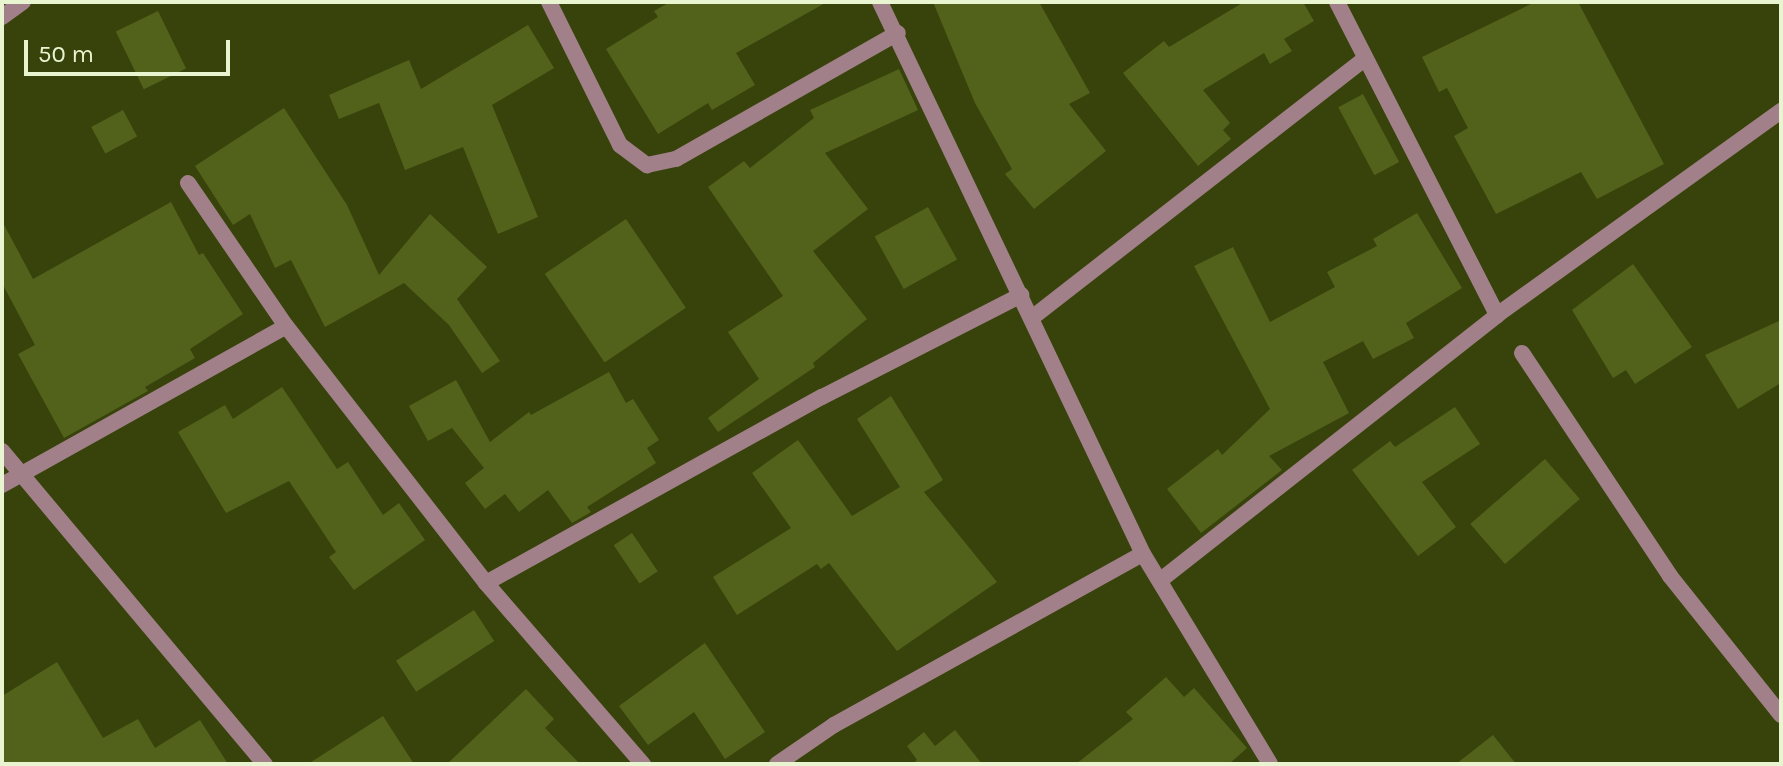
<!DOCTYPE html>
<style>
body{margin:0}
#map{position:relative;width:1783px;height:766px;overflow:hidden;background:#37430b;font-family:Karla,sans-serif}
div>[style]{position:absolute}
.building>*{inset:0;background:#52621a;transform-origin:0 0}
.minor>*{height:16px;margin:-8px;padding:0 8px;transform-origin:8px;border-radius:8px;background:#a28089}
span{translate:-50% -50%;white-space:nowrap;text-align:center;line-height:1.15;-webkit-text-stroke:6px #37430b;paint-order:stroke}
.frame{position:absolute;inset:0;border:4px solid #e9f4d0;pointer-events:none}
.scale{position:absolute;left:24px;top:40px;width:206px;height:36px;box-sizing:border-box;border:4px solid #e9f4d0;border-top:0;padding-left:10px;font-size:24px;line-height:28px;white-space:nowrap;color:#e9f4d0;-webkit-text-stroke:6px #37430b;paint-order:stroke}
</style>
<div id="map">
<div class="building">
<i style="clip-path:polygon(670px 2px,827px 2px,736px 53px,755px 85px,712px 110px,708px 103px,658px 134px,606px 49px,658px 17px,654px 11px)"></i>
<i style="clip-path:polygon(933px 2px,1039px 2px,1090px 93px,1069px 104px,1106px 151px,1034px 209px,1005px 174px,1012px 169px,975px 103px)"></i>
<i style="clip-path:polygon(1244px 2px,1303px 2px,1314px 21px,1284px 39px,1292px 51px,1270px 64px,1264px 53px,1203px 90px,1230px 123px,1223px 130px,1231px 139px,1198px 166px,1123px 73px,1164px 41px,1169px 47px)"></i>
<i style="clip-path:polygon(1535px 2px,1578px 2px,1664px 164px,1597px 199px,1581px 172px,1496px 214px,1454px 136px,1468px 128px,1447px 88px,1439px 92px,1422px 57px)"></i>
<i style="left:158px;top:11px;width:64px;height:47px;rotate:64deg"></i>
<i style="clip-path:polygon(528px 25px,554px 68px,492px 105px,538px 217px,498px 234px,463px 147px,405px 170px,379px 103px,339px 119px,329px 95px,409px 60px,421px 89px)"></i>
<i style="clip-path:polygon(899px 69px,918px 110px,825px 153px,868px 209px,813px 251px,867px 319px,813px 363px,815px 367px,718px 432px,708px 418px,759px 379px,728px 332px,783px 296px,708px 187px,744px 161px,750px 168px,814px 118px,810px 110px)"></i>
<i style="left:1363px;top:94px;width:77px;height:28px;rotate:62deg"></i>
<i style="clip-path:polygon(284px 108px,347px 205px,379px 275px,430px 214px,487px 267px,457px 299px,500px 361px,482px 373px,449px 325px,404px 283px,325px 327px,291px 260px,275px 268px,250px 214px,233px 225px,195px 166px)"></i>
<i style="left:123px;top:110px;width:30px;height:36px;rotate:62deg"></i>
<i style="clip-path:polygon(171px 202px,199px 255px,203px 253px,243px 314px,190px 349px,195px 358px,145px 387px,148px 391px,64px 438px,18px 354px,35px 345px,2px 283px,2px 221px,33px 279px)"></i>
<i style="left:928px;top:207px;width:60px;height:61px;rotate:61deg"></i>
<i style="clip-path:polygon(1417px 213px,1462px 288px,1406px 323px,1414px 338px,1373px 359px,1363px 341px,1323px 362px,1349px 413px,1269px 456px,1282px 470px,1201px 533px,1167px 489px,1218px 449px,1222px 455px,1270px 409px,1194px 266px,1233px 247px,1270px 322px,1335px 287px,1327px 272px,1377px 246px,1373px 239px)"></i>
<i style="left:626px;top:219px;width:107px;height:98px;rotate:56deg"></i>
<i style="clip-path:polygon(1633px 264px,1692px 347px,1635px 384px,1626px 370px,1613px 378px,1572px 310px)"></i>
<i style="clip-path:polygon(1781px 320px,1781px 383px,1738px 409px,1705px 355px)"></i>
<i style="clip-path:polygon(609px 372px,626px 403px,633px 399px,659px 440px,647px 448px,656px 463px,587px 507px,591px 512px,572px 523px,548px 490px,519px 512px,505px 494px,485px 509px,465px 483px,484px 468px,452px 428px,428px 441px,409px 406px,456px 380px,490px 442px,529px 412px,531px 415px)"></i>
<i style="clip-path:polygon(282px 387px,337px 469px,348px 462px,383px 515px,399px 503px,425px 540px,354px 590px,329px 557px,336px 552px,289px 481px,226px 513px,178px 432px,225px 405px,233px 419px)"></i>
<i style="clip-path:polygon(891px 396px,943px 480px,924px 492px,997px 582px,897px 651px,829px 563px,821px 569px,817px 564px,737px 615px,713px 577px,791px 528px,752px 473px,798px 440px,852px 516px,900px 487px,857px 419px)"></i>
<i style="clip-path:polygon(1455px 407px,1480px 444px,1422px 482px,1456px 527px,1418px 556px,1352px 470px,1390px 441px,1395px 447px)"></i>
<i style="left:1545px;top:459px;width:53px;height:99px;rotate:49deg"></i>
<i style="left:632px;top:533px;width:46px;height:22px;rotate:56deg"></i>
<i style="left:474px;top:610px;width:37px;height:93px;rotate:57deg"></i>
<i style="clip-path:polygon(705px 643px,765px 732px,725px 759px,694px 712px,648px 745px,619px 706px)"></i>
<i style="clip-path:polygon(57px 662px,103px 738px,138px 719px,155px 748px,200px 720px,228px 764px,2px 764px,2px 696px)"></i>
<i style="clip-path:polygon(1166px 677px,1184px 697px,1194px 688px,1247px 748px,1229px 764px,1076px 764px,1133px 719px,1126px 712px)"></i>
<i style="clip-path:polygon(526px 689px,554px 719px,545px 728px,580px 764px,447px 764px)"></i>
<i style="clip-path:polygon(383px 716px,414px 764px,308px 764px)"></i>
<i style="clip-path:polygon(955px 730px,982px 764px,912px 764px,917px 760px,907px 746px,924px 732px,935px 746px)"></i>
<i style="clip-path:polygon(1493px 735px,1516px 764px,1456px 764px)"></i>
</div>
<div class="minor">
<i style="left:549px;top:2px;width:160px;rotate:63.6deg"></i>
<i style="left:620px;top:145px;width:34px;rotate:37deg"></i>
<i style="left:647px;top:165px;width:30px;rotate:-12deg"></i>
<i style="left:676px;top:159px;width:255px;rotate:-29.6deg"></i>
<i style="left:880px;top:2px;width:611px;rotate:64.52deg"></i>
<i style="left:1143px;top:554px;width:245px;rotate:58.8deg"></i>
<i style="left:1337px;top:2px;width:352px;rotate:62.9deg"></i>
<i style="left:2px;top:17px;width:26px;rotate:-36deg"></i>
<i style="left:188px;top:183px;width:173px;rotate:55.6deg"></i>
<i style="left:1033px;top:317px;width:420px;rotate:-37.9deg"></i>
<i style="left:1522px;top:353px;width:268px;rotate:56.4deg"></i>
<i style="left:1670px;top:576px;width:178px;rotate:51.4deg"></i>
<i style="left:2px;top:451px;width:409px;rotate:50deg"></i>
<i style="left:2px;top:485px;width:325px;rotate:-29.2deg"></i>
<i style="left:286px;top:326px;width:326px;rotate:52.1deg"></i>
<i style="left:486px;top:583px;width:240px;rotate:49.1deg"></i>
<i style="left:1162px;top:579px;width:427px;rotate:-38.2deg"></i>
<i style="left:1497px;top:315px;width:350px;rotate:-35.7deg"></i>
<i style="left:486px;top:583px;width:384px;rotate:-29deg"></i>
<i style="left:822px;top:397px;width:224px;rotate:-27.1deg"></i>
<i style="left:777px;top:764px;width:69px;rotate:-34.4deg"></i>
<i style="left:834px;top:725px;width:353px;rotate:-29deg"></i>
</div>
<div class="frame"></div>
<div class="scale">50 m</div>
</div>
